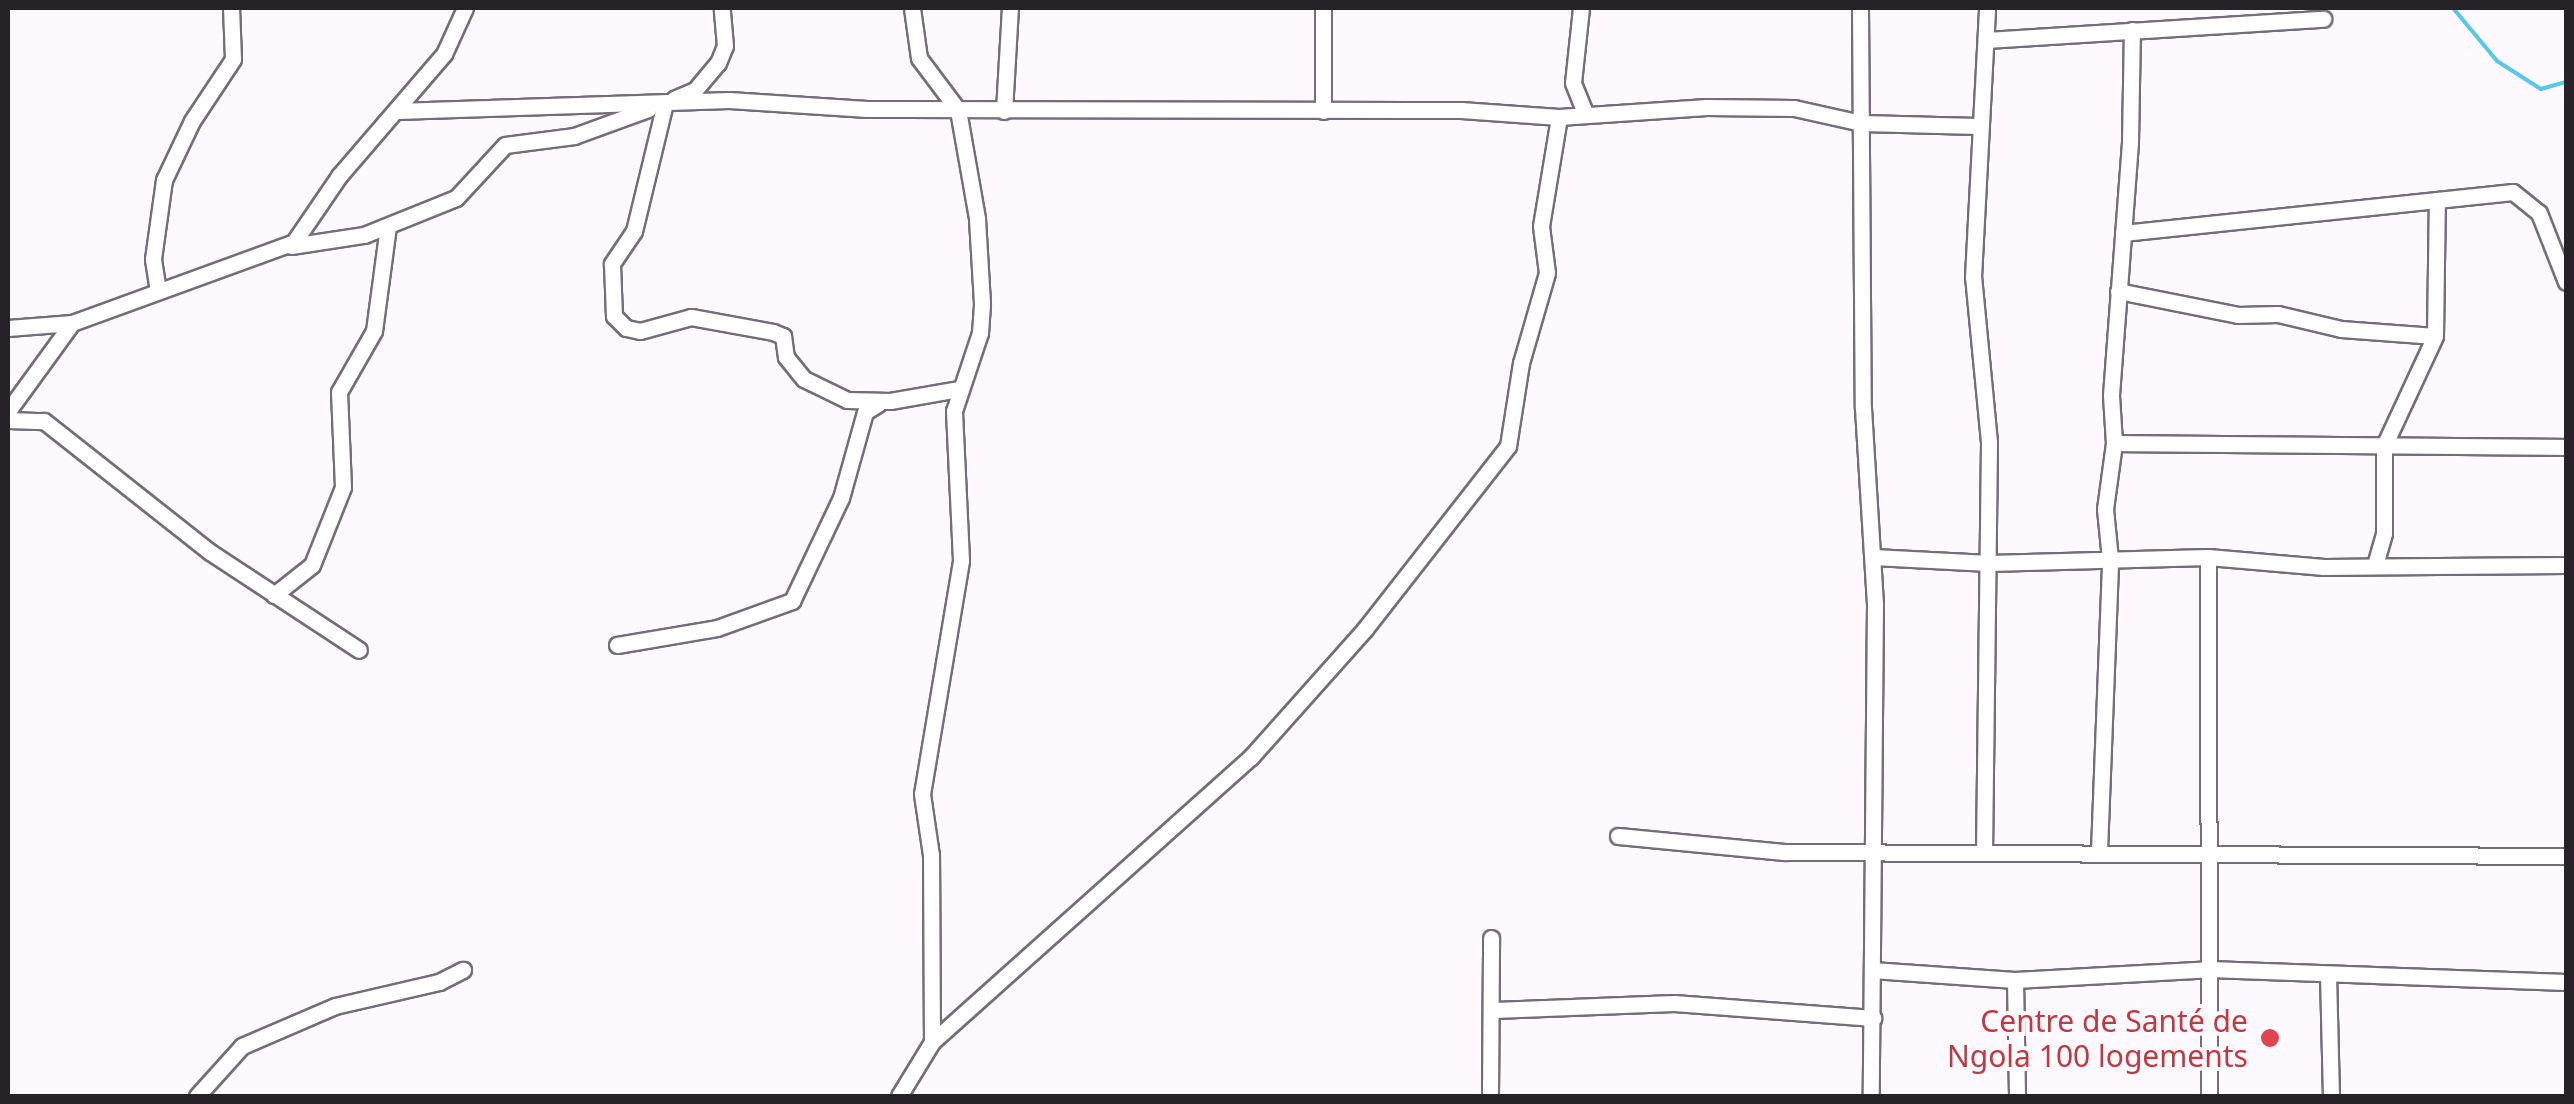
<!DOCTYPE html>
<meta charset="utf-8">
<style>
body{margin:0}
#map{position:relative;width:2574px;height:1104px;overflow:hidden;background:#fdf9ff;font-family:"Noto Sans",sans-serif}
div>[style]{position:absolute}
.stream>*{height:4px;margin:-2px;padding:0 2px;transform-origin:2px;border-radius:2px;background:#57c8e8}
.roads{filter:drop-shadow(2px 0 #756d79) drop-shadow(-2px 0 #756d79) drop-shadow(0 2px #756d79) drop-shadow(0 -2px #756d79)}
.minor>*{height:15px;margin:-7.5px;padding:0 7.5px;transform-origin:7.5px;border-radius:7.5px;background:#fff}
.dots>*{width:28px;height:28px;translate:-50% -50%;box-sizing:border-box;border:5px solid #fdf9ff;border-radius:50%}
span{translate:-50% -50%;white-space:nowrap;text-align:center;line-height:1.15;-webkit-text-stroke:8px #fdf9ff;paint-order:stroke}
.health-label{font-size:30px;color:#be3a42}
.right{translate:-100% -50%;text-align:right}
.frame{position:absolute;inset:0;border:10px solid #262227;pointer-events:none}
</style>
<div id="map">
<div class="stream">
<i style="left:2453px;top:8px;width:69px;rotate:50.3deg"></i>
<i style="left:2497px;top:61px;width:52px;rotate:32.5deg"></i>
<i style="left:2541px;top:89px;width:26px;rotate:-16deg"></i>
</div>
<div class="roads">
<div class="minor">
<i style="left:1323px;top:8px;width:103px;rotate:90deg"></i>
<i style="left:1581px;top:8px;width:75px;rotate:96.1deg"></i>
<i style="left:1573px;top:83px;width:32px;rotate:68deg"></i>
<i style="left:1860px;top:8px;width:400px;rotate:89.6deg"></i>
<i style="left:1863px;top:408px;width:196px;rotate:86.5deg"></i>
<i style="left:1875px;top:604px;width:492px;rotate:90.5deg"></i>
<i style="left:1986px;top:40px;width:338px;rotate:-3.6deg"></i>
<i style="left:674px;top:99px;width:23px;rotate:-23deg"></i>
<i style="left:695px;top:90px;width:35px;rotate:-50deg"></i>
<i style="left:718px;top:63px;width:18px;rotate:-68deg"></i>
<i style="left:725px;top:46px;width:38px;rotate:-95deg"></i>
<i style="left:665px;top:103px;width:132px;rotate:103.6deg"></i>
<i style="left:634px;top:231px;width:40px;rotate:124deg"></i>
<i style="left:612px;top:264px;width:52px;rotate:87.8deg"></i>
<i style="left:614px;top:316px;width:17px;rotate:45deg"></i>
<i style="left:626px;top:328px;width:14px;rotate:12deg"></i>
<i style="left:640px;top:331px;width:53px;rotate:-15.4deg"></i>
<i style="left:691px;top:317px;width:83px;rotate:10.4deg"></i>
<i style="left:773px;top:332px;width:11px;rotate:22deg"></i>
<i style="left:783px;top:336px;width:21px;rotate:82deg"></i>
<i style="left:786px;top:357px;width:28px;rotate:51deg"></i>
<i style="left:804px;top:379px;width:48px;rotate:26deg"></i>
<i style="left:847px;top:400px;width:43px;rotate:1.3deg"></i>
<i style="left:890px;top:401px;width:69px;rotate:-10deg"></i>
<i style="left:397px;top:111px;width:332px;rotate:-1.9deg"></i>
<i style="left:729px;top:100px;width:138px;rotate:3.7deg"></i>
<i style="left:867px;top:109px;width:594px;rotate:0.1deg"></i>
<i style="left:1461px;top:110px;width:98px;rotate:4.1deg"></i>
<i style="left:1559px;top:117px;width:148px;rotate:-3.9deg"></i>
<i style="left:1707px;top:107px;width:87px;rotate:0.7deg"></i>
<i style="left:1794px;top:108px;width:69px;rotate:12.6deg"></i>
<i style="left:1861px;top:123px;width:117px;rotate:1.5deg"></i>
<i style="left:1004px;top:111px;width:103px;rotate:-86.7deg"></i>
<i style="left:2123px;top:233px;width:392px;rotate:-6deg"></i>
<i style="left:2513px;top:192px;width:33px;rotate:39deg"></i>
<i style="left:2539px;top:213px;width:74px;rotate:68.6deg"></i>
<i style="left:291px;top:246px;width:74px;rotate:-8.6deg"></i>
<i style="left:364px;top:235px;width:99px;rotate:-21.9deg"></i>
<i style="left:456px;top:198px;width:72px;rotate:-47.2deg"></i>
<i style="left:505px;top:145px;width:70px;rotate:-7.4deg"></i>
<i style="left:574px;top:136px;width:79px;rotate:-20deg"></i>
<i style="left:158px;top:291px;width:32px;rotate:-99deg"></i>
<i style="left:153px;top:259px;width:80px;rotate:-82.1deg"></i>
<i style="left:164px;top:180px;width:65px;rotate:-64.6deg"></i>
<i style="left:192px;top:121px;width:74px;rotate:-56.5deg"></i>
<i style="left:233px;top:59px;width:51px;rotate:-92.2deg"></i>
<i style="left:2118px;top:291px;width:122px;rotate:11.3deg"></i>
<i style="left:2238px;top:315px;width:40px;rotate:-1.4deg"></i>
<i style="left:2278px;top:314px;width:65px;rotate:13.4deg"></i>
<i style="left:2341px;top:329px;width:94px;rotate:4.3deg"></i>
<i style="left:8px;top:328px;width:64px;rotate:-4.5deg"></i>
<i style="left:72px;top:323px;width:236px;rotate:-20deg"></i>
<i style="left:294px;top:242px;width:80px;rotate:-55.7deg"></i>
<i style="left:339px;top:176px;width:161px;rotate:-49.3deg"></i>
<i style="left:444px;top:54px;width:51px;rotate:-65.5deg"></i>
<i style="left:8px;top:411px;width:109px;rotate:-54deg"></i>
<i style="left:8px;top:420px;width:36px;rotate:2deg"></i>
<i style="left:44px;top:421px;width:211px;rotate:38.3deg"></i>
<i style="left:210px;top:552px;width:178px;rotate:33.3deg"></i>
<i style="left:2114px;top:443px;width:452px;rotate:0.5deg"></i>
<i style="left:1873px;top:557px;width:116px;rotate:3deg"></i>
<i style="left:1989px;top:563px;width:219px;rotate:-1.6deg"></i>
<i style="left:2208px;top:557px;width:116px;rotate:4.9deg"></i>
<i style="left:2324px;top:567px;width:242px;rotate:-0.5deg"></i>
<i style="left:2208px;top:557px;width:539px;rotate:89.89deg"></i>
<i style="left:2375px;top:565px;width:33px;rotate:-74deg"></i>
<i style="left:2384px;top:533px;width:87px;rotate:-90deg"></i>
<i style="left:2384px;top:446px;width:121px;rotate:-65.1deg"></i>
<i style="left:2435px;top:336px;width:136px;rotate:-89.2deg"></i>
<i style="left:274px;top:595px;width:48px;rotate:-38.3deg"></i>
<i style="left:312px;top:565px;width:84px;rotate:-68.3deg"></i>
<i style="left:343px;top:487px;width:95px;rotate:-92.4deg"></i>
<i style="left:339px;top:392px;width:70px;rotate:-60.2deg"></i>
<i style="left:374px;top:331px;width:106px;rotate:-82.4deg"></i>
<i style="left:617px;top:645px;width:101px;rotate:-9.6deg"></i>
<i style="left:717px;top:628px;width:80px;rotate:-19.8deg"></i>
<i style="left:792px;top:601px;width:114px;rotate:-64.6deg"></i>
<i style="left:841px;top:498px;width:89px;rotate:-74.4deg"></i>
<i style="left:865px;top:412px;width:15px;rotate:-32deg"></i>
<i style="left:1618px;top:836px;width:167px;rotate:5.5deg"></i>
<i style="left:1784px;top:852px;width:782px;rotate:0.29deg"></i>
<i style="left:2099px;top:851px;width:292px;rotate:-87.8deg"></i>
<i style="left:2110px;top:559px;width:50px;rotate:-95.7deg"></i>
<i style="left:2105px;top:509px;width:67px;rotate:-82.2deg"></i>
<i style="left:2114px;top:443px;width:48px;rotate:-93.6deg"></i>
<i style="left:2111px;top:395px;width:254px;rotate:-85.7deg"></i>
<i style="left:2130px;top:142px;width:112px;rotate:-89deg"></i>
<i style="left:1984px;top:853px;width:411px;rotate:-89.3deg"></i>
<i style="left:1989px;top:442px;width:166px;rotate:-95.5deg"></i>
<i style="left:1973px;top:277px;width:269px;rotate:-87deg"></i>
<i style="left:1872px;top:970px;width:143px;rotate:4deg"></i>
<i style="left:2015px;top:980px;width:194px;rotate:-3.2deg"></i>
<i style="left:2209px;top:969px;width:357px;rotate:2.1deg"></i>
<i style="left:2328px;top:974px;width:122px;rotate:88.6deg"></i>
<i style="left:2015px;top:980px;width:116px;rotate:89deg"></i>
<i style="left:1494px;top:1010px;width:180px;rotate:-2.2deg"></i>
<i style="left:1674px;top:1003px;width:200px;rotate:4.3deg"></i>
<i style="left:932px;top:1042px;width:428px;rotate:-41.8deg"></i>
<i style="left:1251px;top:757px;width:171px;rotate:-48.3deg"></i>
<i style="left:1365px;top:629px;width:232px;rotate:-52deg"></i>
<i style="left:1508px;top:446px;width:84px;rotate:-81.1deg"></i>
<i style="left:1521px;top:363px;width:94px;rotate:-73.9deg"></i>
<i style="left:1547px;top:273px;width:47px;rotate:-97.3deg"></i>
<i style="left:1541px;top:226px;width:110px;rotate:-80.6deg"></i>
<i style="left:197px;top:1096px;width:67px;rotate:-48deg"></i>
<i style="left:242px;top:1046px;width:101px;rotate:-23.3deg"></i>
<i style="left:335px;top:1006px;width:107px;rotate:-13deg"></i>
<i style="left:439px;top:982px;width:27px;rotate:-27deg"></i>
<i style="left:899px;top:1096px;width:63px;rotate:-58.6deg"></i>
<i style="left:932px;top:1042px;width:187px;rotate:-90.3deg"></i>
<i style="left:931px;top:855px;width:62px;rotate:-98.4deg"></i>
<i style="left:922px;top:794px;width:237px;rotate:-80.5deg"></i>
<i style="left:961px;top:560px;width:149px;rotate:-92.7deg"></i>
<i style="left:954px;top:411px;width:82px;rotate:-71.6deg"></i>
<i style="left:980px;top:333px;width:30px;rotate:-86deg"></i>
<i style="left:982px;top:303px;width:85px;rotate:-93.4deg"></i>
<i style="left:977px;top:218px;width:110px;rotate:-100deg"></i>
<i style="left:958px;top:110px;width:65px;rotate:-126.9deg"></i>
<i style="left:919px;top:58px;width:50px;rotate:-98deg"></i>
<i style="left:1490px;top:1096px;width:158px;rotate:-89.6deg"></i>
</div>
</div>
<div class="dots">
<i style="left:2270px;top:1038px;background:#e0444e"></i>
</div>
<div class="health-label">
<span class="right" style="left:2248px;top:1038px">Centre de Santé de<br>Ngola 100 logements</span>
</div>
<div class="frame"></div>
</div>
